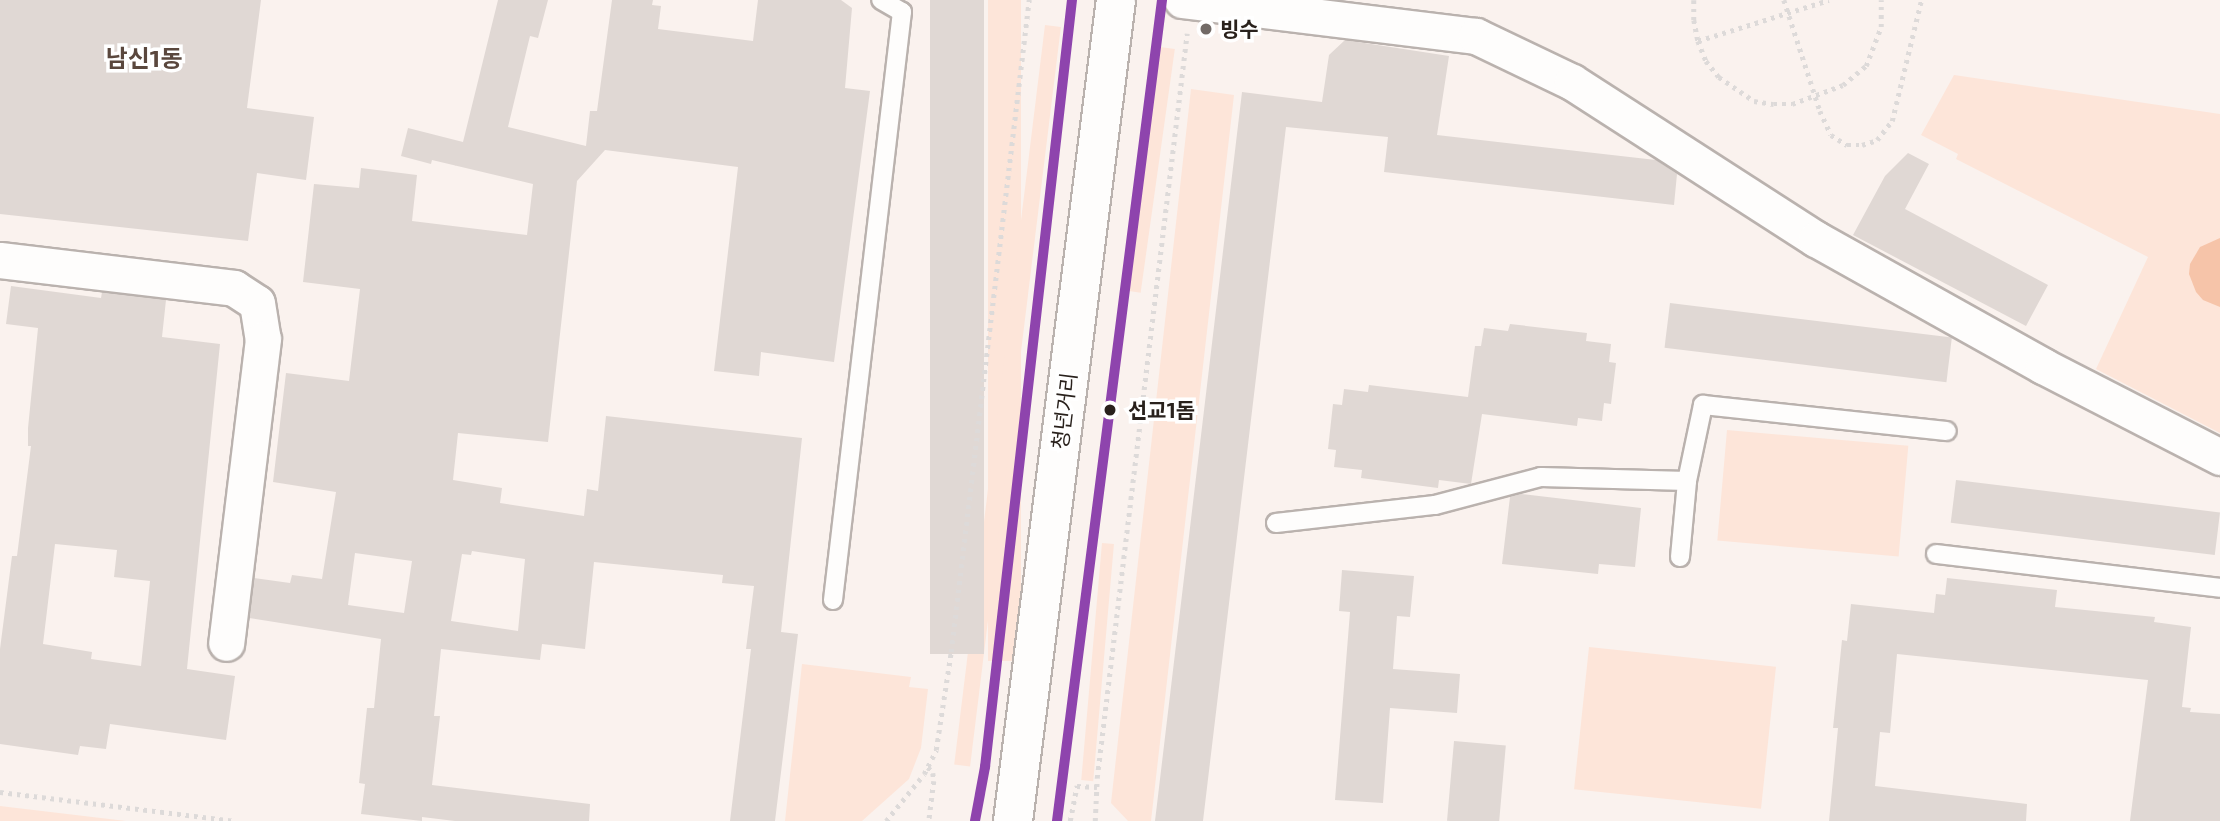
<!DOCTYPE html>
<meta charset="utf-8">
<style>
body{margin:0}
#map{position:relative;width:2220px;height:821px;overflow:hidden;background:#faf2ee;font-family:"Exo 2","Noto Sans KR",sans-serif}
div>[style]{position:absolute}
.green>*{inset:0;background:#fde5d9;transform-origin:0 0}
.water>*{inset:0;background:#f6c4a9}
.building>*{inset:0;background:#e0d8d4;transform-origin:0 0}
.path>*{height:4.5px;margin-top:-2.25px;transform-origin:0;background:repeating-linear-gradient(90deg,#dddad9 0 3.5px,transparent 0 8.5px)}
.roads{filter:drop-shadow(2px 0 #bab2ae) drop-shadow(-2px 0 #bab2ae) drop-shadow(0 2px #bab2ae) drop-shadow(0 -2px #bab2ae)}
.service>*{height:18px;margin:-9px;padding:0 9px;transform-origin:9px;border-radius:9px;background:#fefdfc}
.minor>*{height:35px;margin:-17.5px;padding:0 17.5px;transform-origin:17.5px;border-radius:17.5px;background:#fefdfc}
.primary>*{height:38px;margin:-19px;padding:0 19px;transform-origin:19px;border-radius:19px;background:#fefdfc}
.tram-1>*{height:10px;margin:-5px;padding:0 5px;transform-origin:5px;border-radius:5px;background:#8e44ad}
.dots>*{width:19px;height:19px;translate:-50% -50%;box-sizing:border-box;border:4px solid #fff;border-radius:50%}
span{translate:-50% -50%;white-space:nowrap;text-align:center;line-height:1.15;-webkit-text-stroke:7px #fff;paint-order:stroke}
.poi-label{font-size:21px;color:#29211c;font-weight:700}
.left{translate:0 -50%;text-align:left}
.stop-label{font-size:21px;color:#29211c;font-weight:700}
.street-label{font-size:21px;color:#29211c}
.quarter-label{font-size:24px;color:#5a473d;font-weight:700}
</style>
<div id="map">
<div class="green">
<i style="left:988px;top:0;width:33px;height:661px"></i>
<i style="left:1045px;top:25px;width:16px;height:745px;rotate:7deg"></i>
<i style="left:1160px;top:47px;width:15px;height:246px;rotate:8deg"></i>
<i style="clip-path:polygon(1954px 75px,2220px 114px,2220px 433px,2096px 369px,2148px 257px,1956px 159px,1958px 154px,1921px 135px)"></i>
<i style="clip-path:polygon(1191px 89px,1234px 95px,1151px 821px,1128px 821px,1111px 803px)"></i>
<i style="left:1727px;top:430px;width:182px;height:111px;rotate:5deg"></i>
<i style="left:1102px;top:543px;width:12px;height:238px;rotate:5deg"></i>
<i style="left:1589px;top:647px;width:188px;height:143px;rotate:6deg"></i>
<i style="clip-path:polygon(802px 664px,911px 677px,909px 687px,928px 689px,921px 748px,909px 779px,862px 821px,785px 821px)"></i>
<i style="clip-path:polygon(0 806px,126px 821px,0 821px)"></i>
</div>
<div class="water">
<i style="clip-path:polygon(2220px 238px,2220px 307px,2203px 300px,2196px 292px,2189px 274px,2190px 264px,2200px 247px)"></i>
</div>
<div class="building">
<i style="clip-path:polygon(0 0,261px 0,247px 108px,314px 117px,306px 180px,257px 173px,248px 241px,0 214px)"></i>
<i style="clip-path:polygon(evenodd,498px 0,548px 0,538px 38px,530px 36px,508px 127px,586px 146px,590px 111px,597px 111px,612px 0,653px 0,652px 5px,661px 6px,658px 29px,753px 41px,758px 0,841px 0,852px 8px,845px 88px,870px 91px,834px 362px,761px 352px,759px 376px,714px 371px,738px 167px,605px 150px,577px 181px,548px 442px,458px 433px,453px 480px,502px 488px,500px 503px,584px 516px,587px 489px,598px 491px,606px 416px,802px 438px,781px 632px,798px 634px,775px 821px,730px 821px,751px 649px,746px 649px,754px 586px,722px 583px,723px 575px,594px 562px,585px 649px,542px 644px,540px 660px,441px 649px,434px 716px,440px 716px,432px 785px,590px 804px,589px 821px,455px 821px,422px 817px,422px 821px,361px 814px,365px 784px,359px 783px,367px 708px,374px 708px,381px 639px,249px 618px,254px 578px,290px 583px,292px 575px,322px 579px,336px 492px,273px 482px,286px 373px,349px 381px,360px 289px,303px 282px,314px 184px,359px 188px,361px 168px,417px 175px,412px 221px,527px 235px,533px 184px,432px 160px,431px 164px,401px 156px,408px 128px,463px 142px,498px 0,472px 551px,525px 559px,518px 631px,451px 621px,462px 554px,471px 555px,472px 551px,498px 0,355px 553px,412px 561px,404px 613px,348px 605px,355px 553px)"></i>
<i style="left:930px;top:0;width:54px;height:654px"></i>
<i style="clip-path:polygon(1345px 40px,1449px 56px,1437px 135px,1656px 160px,1677px 174px,1674px 205px,1384px 172px,1388px 137px,1286px 127px,1203px 821px,1155px 821px,1242px 92px,1322px 102px,1329px 55px)"></i>
<i style="clip-path:polygon(1908px 153px,1929px 164px,1905px 209px,2048px 285px,2026px 326px,1853px 235px,1885px 176px)"></i>
<i style="clip-path:polygon(evenodd,11px 286px,101px 298px,102px 292px,166px 300px,162px 337px,220px 344px,187px 669px,235px 676px,226px 740px,110px 724px,106px 749px,80px 746px,78px 755px,0 744px,0 649px,12px 556px,17px 556px,31px 446px,28px 446px,28px 428px,38px 328px,6px 324px,11px 286px,55px 544px,117px 550px,114px 577px,150px 581px,141px 666px,91px 659px,92px 652px,43px 644px,55px 544px)"></i>
<i style="left:1670px;top:303px;width:284px;height:45px;rotate:7deg"></i>
<i style="clip-path:polygon(1510px 324px,1587px 333px,1586px 341px,1611px 344px,1609px 362px,1616px 363px,1611px 404px,1604px 403px,1602px 421px,1578px 418px,1577px 426px,1482px 414px,1471px 484px,1439px 480px,1438px 488px,1361px 478px,1362px 470px,1334px 467px,1336px 450px,1328px 449px,1333px 404px,1342px 405px,1344px 389px,1368px 392px,1369px 385px,1468px 397px,1475px 346px,1481px 346px,1484px 328px,1508px 331px)"></i>
<i style="left:1956px;top:480px;width:266px;height:43px;rotate:7deg"></i>
<i style="clip-path:polygon(1521px 494px,1641px 508px,1635px 567px,1599px 564px,1598px 574px,1502px 564px,1510px 497px)"></i>
<i style="clip-path:polygon(1342px 570px,1414px 576px,1410px 617px,1397px 616px,1393px 669px,1460px 674px,1457px 713px,1390px 708px,1383px 803px,1335px 800px,1350px 612px,1339px 611px)"></i>
<i style="clip-path:polygon(1947px 578px,2057px 590px,2055px 607px,2155px 617px,2154px 622px,2191px 627px,2182px 707px,2191px 708px,2190px 712px,2220px 714px,2220px 821px,2130px 821px,2148px 680px,1897px 654px,1890px 733px,1880px 732px,1875px 786px,2027px 804px,2026px 821px,1829px 821px,1838px 728px,1833px 728px,1842px 640px,1847px 641px,1851px 604px,1934px 613px,1936px 594px,1945px 595px)"></i>
<i style="left:1454px;top:741px;width:52px;height:80px;rotate:5deg"></i>
</div>
<div class="path">
<i style="left:1694px;top:0;width:20px;rotate:90deg"></i>
<i style="left:1694px;top:20px;width:21px;rotate:79deg"></i>
<i style="left:1698px;top:41px;width:22px;rotate:68deg"></i>
<i style="left:1706px;top:61px;width:21px;rotate:51deg"></i>
<i style="left:1719px;top:77px;width:42px;rotate:34.4deg"></i>
<i style="left:1754px;top:101px;width:20px;rotate:9deg"></i>
<i style="left:1774px;top:104px;width:18px"></i>
<i style="left:1792px;top:104px;width:54px;rotate:-20.4deg"></i>
<i style="left:1843px;top:85px;width:30px;rotate:-40deg"></i>
<i style="left:1866px;top:66px;width:42px;rotate:-69deg"></i>
<i style="left:1881px;top:27px;width:27px;rotate:-90deg"></i>
<i style="left:1784px;top:0;width:117px;rotate:72deg"></i>
<i style="left:1820px;top:111px;width:26px;rotate:65deg"></i>
<i style="left:1831px;top:135px;width:19px;rotate:32deg"></i>
<i style="left:1847px;top:145px;width:15px"></i>
<i style="left:1862px;top:145px;width:16px;rotate:-18deg"></i>
<i style="left:1877px;top:140px;width:24px;rotate:-52deg"></i>
<i style="left:1892px;top:121px;width:123px;rotate:-76.4deg"></i>
<i style="left:1698px;top:41px;width:137px;rotate:-17.4deg"></i>
<i style="left:928px;top:767px;width:8px;rotate:50deg"></i>
<i style="left:933px;top:773px;width:8px;rotate:83deg"></i>
<i style="left:934px;top:781px;width:40px;rotate:97.1deg"></i>
<i style="left:0;top:792px;width:237px;rotate:7deg"></i>
<i style="left:886px;top:821px;width:60px;rotate:-51deg"></i>
<i style="left:924px;top:774px;width:27px;rotate:-63deg"></i>
<i style="left:936px;top:750px;width:99px;rotate:-81.3deg"></i>
<i style="left:951px;top:652px;width:657px;rotate:-83.18deg"></i>
<i style="left:1070px;top:821px;width:36px;rotate:-79deg"></i>
<i style="left:1077px;top:786px;width:20px;rotate:3deg"></i>
<i style="left:1095px;top:821px;width:43px;rotate:-87.3deg"></i>
<i style="left:1097px;top:778px;width:750px;rotate:-83.11deg"></i>
</div>
<div class="roads">
<div class="service">
<i style="left:1276px;top:523px;width:160px;rotate:-6.5deg"></i>
<i style="left:1435px;top:505px;width:110px;rotate:-14.8deg"></i>
<i style="left:1541px;top:477px;width:146px;rotate:1.6deg"></i>
<i style="left:1936px;top:554px;width:286px;rotate:6.8deg"></i>
<i style="left:1680px;top:557px;width:76px;rotate:-84.7deg"></i>
<i style="left:1687px;top:481px;width:78px;rotate:-78.1deg"></i>
<i style="left:1703px;top:405px;width:245px;rotate:6.1deg"></i>
<i style="left:833px;top:600px;width:592px;rotate:-83.31deg"></i>
<i style="left:902px;top:12px;width:24px;rotate:-150deg"></i>
</div>
<div class="minor">
<i style="left:1182px;top:0;width:296px;rotate:7deg"></i>
<i style="left:1476px;top:36px;width:106px;rotate:25.6deg"></i>
<i style="left:1572px;top:82px;width:290px;rotate:32.8deg"></i>
<i style="left:1816px;top:239px;width:260px;rotate:29.2deg"></i>
<i style="left:2043px;top:366px;width:199px;rotate:27.2deg"></i>
<i style="left:0;top:260px;width:236px;rotate:6.8deg"></i>
<i style="left:234px;top:288px;width:27px;rotate:33deg"></i>
<i style="left:257px;top:303px;width:36px;rotate:81deg"></i>
<i style="left:263px;top:339px;width:306px;rotate:96.9deg"></i>
</div>
<div class="primary">
<i style="left:1013px;top:821px;width:827px;rotate:-82.85deg"></i>
</div>
</div>
<div class="tram-1">
<i style="left:975px;top:821px;width:55px;rotate:-79.5deg"></i>
<i style="left:985px;top:767px;width:772px;rotate:-83.53deg"></i>
<i style="left:1057px;top:821px;width:828px;rotate:-82.71deg"></i>
</div>
<div class="dots">
<i style="left:1206px;top:29px;background:#726a66"></i>
<i style="left:1110px;top:410px;background:#29211c"></i>
</div>
<div class="poi-label">
<span class="left" style="left:1220px;top:29px">빙수</span>
</div>
<div class="stop-label">
<span class="left" style="left:1128px;top:410px">선교1돔</span>
</div>
<div class="street-label">
<span style="left:1064px;top:411px;rotate:-83deg">청년거리</span>
</div>
<div class="quarter-label">
<span style="left:144px;top:58px">남신1동</span>
</div>
</div>
